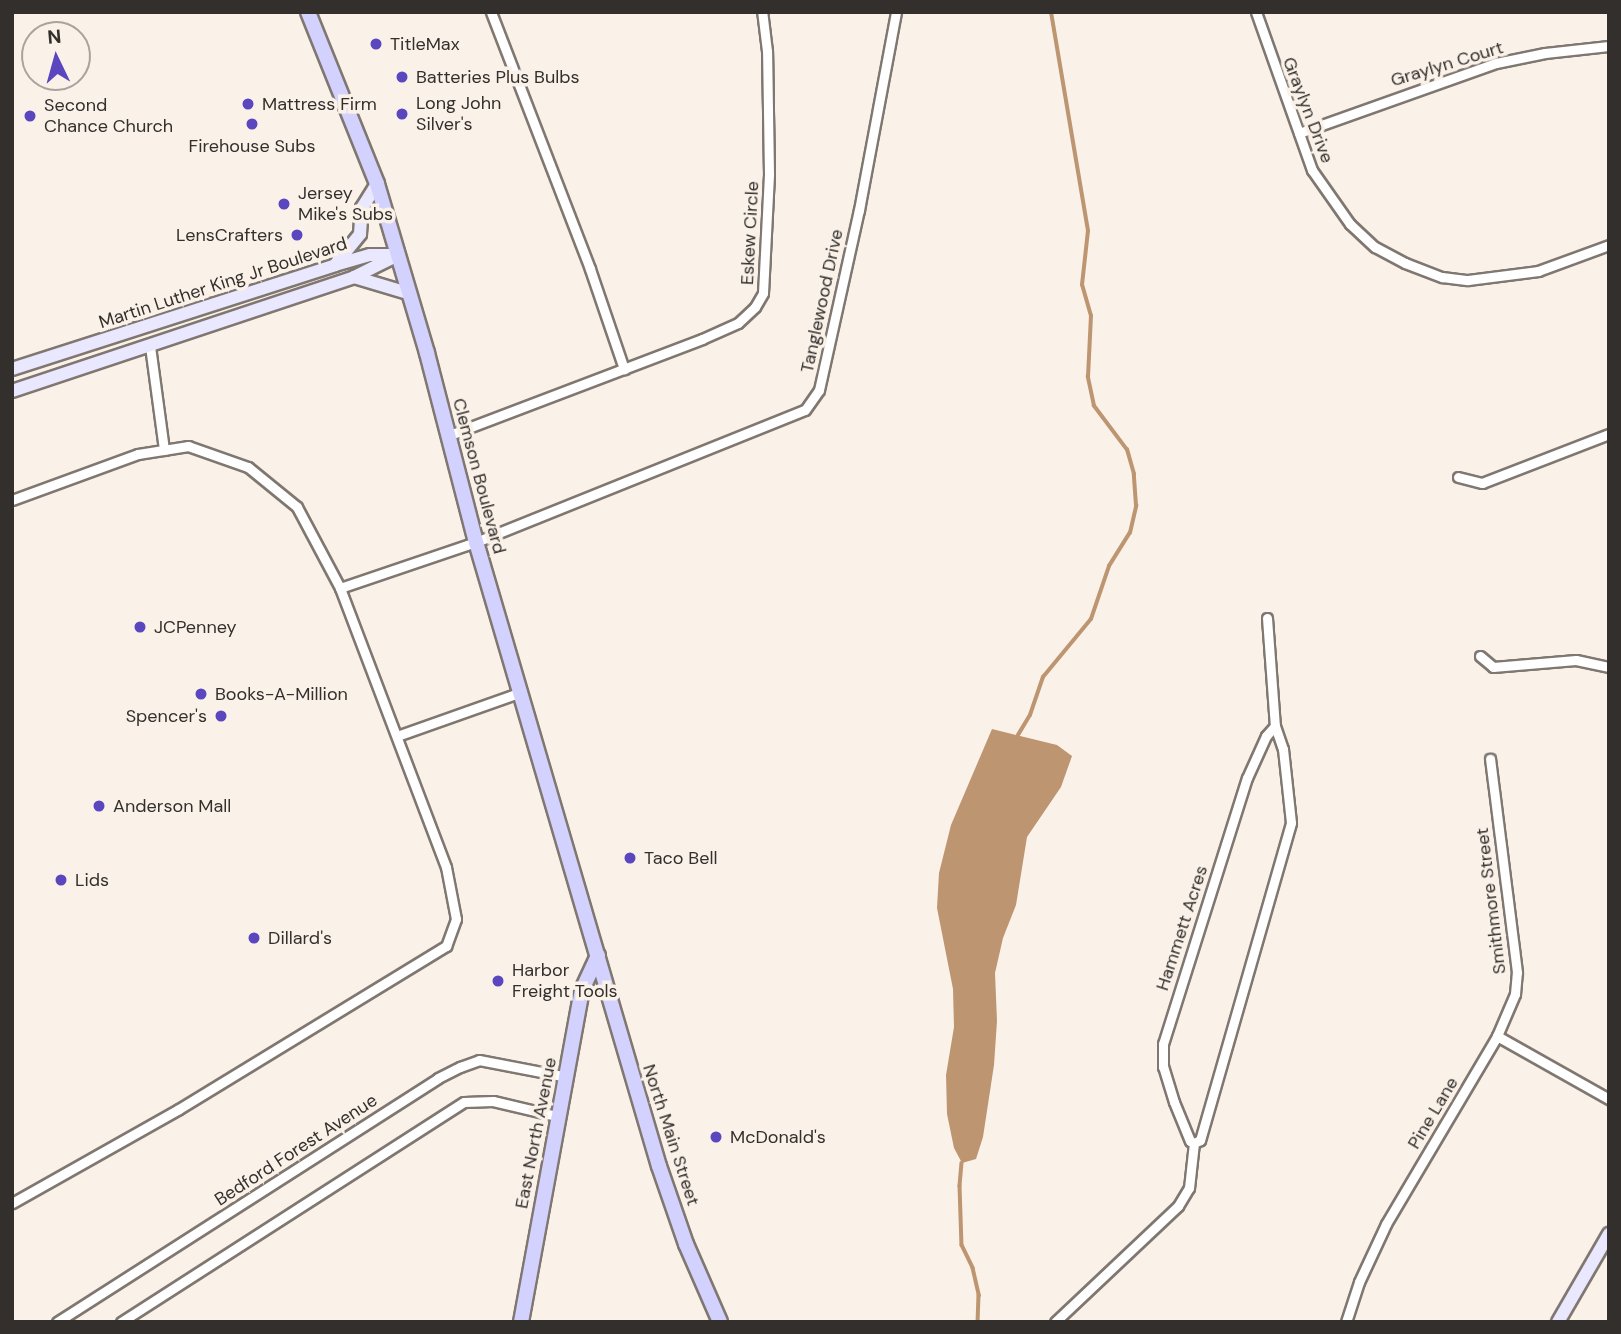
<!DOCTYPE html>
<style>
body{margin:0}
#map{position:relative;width:1621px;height:1334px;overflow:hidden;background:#faf1e9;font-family:"DM Sans",sans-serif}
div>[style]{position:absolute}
.water>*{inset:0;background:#bd9570}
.stream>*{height:3.5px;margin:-1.75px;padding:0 1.75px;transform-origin:1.75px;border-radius:1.75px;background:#bd9570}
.roads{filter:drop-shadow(2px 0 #7f7770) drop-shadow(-2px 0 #7f7770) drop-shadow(0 2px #7f7770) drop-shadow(0 -2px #7f7770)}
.street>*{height:9px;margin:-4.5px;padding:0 4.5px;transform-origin:4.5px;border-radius:4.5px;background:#fff}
.secondary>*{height:12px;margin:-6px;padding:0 6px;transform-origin:6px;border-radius:6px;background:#e9e8ff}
.primary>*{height:14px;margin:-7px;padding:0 7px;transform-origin:7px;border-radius:7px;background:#d3d1fe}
.dots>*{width:19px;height:19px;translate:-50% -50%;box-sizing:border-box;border:4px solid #faf1e9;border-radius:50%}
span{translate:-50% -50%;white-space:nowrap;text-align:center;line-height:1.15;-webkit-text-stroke:7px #faf1e9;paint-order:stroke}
.poi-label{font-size:18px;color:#322f2c}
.left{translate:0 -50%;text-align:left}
.right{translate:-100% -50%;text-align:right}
.street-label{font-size:18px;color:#322f2c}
.frame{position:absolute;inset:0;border:14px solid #322f2c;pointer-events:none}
.north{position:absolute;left:21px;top:21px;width:70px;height:70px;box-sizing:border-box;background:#faf1e9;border:2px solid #aaa39d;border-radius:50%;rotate:355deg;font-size:19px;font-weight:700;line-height:28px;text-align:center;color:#322f2c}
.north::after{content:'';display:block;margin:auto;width:24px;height:32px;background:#5a46be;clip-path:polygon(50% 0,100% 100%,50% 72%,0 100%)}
</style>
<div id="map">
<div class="water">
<i style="clip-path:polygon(992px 729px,1057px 745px,1072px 756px,1061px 787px,1027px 837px,1016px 905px,1003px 938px,995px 973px,997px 1021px,994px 1065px,983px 1137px,976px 1159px,962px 1163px,954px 1148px,947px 1114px,946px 1075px,954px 1027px,953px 989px,937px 908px,939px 873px,951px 825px)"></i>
</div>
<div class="stream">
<i style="left:1018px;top:735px;width:23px;rotate:-59deg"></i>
<i style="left:1030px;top:715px;width:40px;rotate:-71.1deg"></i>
<i style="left:1043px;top:677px;width:75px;rotate:-50.4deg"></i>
<i style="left:1091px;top:619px;width:56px;rotate:-71.2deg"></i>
<i style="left:1109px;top:566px;width:39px;rotate:-58deg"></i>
<i style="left:1130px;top:533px;width:28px;rotate:-77deg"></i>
<i style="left:1136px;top:506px;width:32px;rotate:-94deg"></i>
<i style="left:1134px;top:474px;width:25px;rotate:-106deg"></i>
<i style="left:1127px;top:450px;width:55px;rotate:-126.9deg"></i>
<i style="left:1094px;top:406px;width:30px;rotate:-102deg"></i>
<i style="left:1088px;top:377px;width:61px;rotate:-87.2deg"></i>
<i style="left:1091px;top:316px;width:32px;rotate:-106deg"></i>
<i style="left:1082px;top:285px;width:54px;rotate:-83.7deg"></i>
<i style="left:1088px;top:231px;width:222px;rotate:-99.6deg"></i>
<i style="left:962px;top:1163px;width:23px;rotate:95deg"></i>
<i style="left:960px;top:1186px;width:59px;rotate:88.1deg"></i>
<i style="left:962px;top:1245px;width:25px;rotate:64deg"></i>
<i style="left:973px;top:1268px;width:28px;rotate:77deg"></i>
<i style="left:979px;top:1295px;width:27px;rotate:92deg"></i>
</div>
<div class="roads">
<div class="street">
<i style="left:491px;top:12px;width:275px;rotate:68.9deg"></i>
<i style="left:590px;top:269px;width:106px;rotate:71.2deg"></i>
<i style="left:1256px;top:12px;width:168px;rotate:70.5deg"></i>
<i style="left:1312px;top:170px;width:66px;rotate:54.9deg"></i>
<i style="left:1350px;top:224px;width:34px;rotate:43deg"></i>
<i style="left:1375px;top:247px;width:34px;rotate:28deg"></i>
<i style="left:1405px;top:263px;width:40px;rotate:21deg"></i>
<i style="left:1442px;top:277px;width:26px;rotate:7deg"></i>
<i style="left:1468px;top:280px;width:71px;rotate:-7.3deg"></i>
<i style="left:1538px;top:271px;width:76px;rotate:-20.1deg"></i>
<i style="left:1299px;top:133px;width:209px;rotate:-19.6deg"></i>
<i style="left:1496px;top:63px;width:50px;rotate:-11.5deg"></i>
<i style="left:1545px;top:53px;width:64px;rotate:-6.2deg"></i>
<i style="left:150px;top:346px;width:105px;rotate:82.3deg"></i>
<i style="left:447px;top:436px;width:273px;rotate:-20.8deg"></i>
<i style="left:702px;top:339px;width:39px;rotate:-24deg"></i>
<i style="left:738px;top:323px;width:23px;rotate:-43deg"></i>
<i style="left:755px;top:307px;width:16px;rotate:-60deg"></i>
<i style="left:763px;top:293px;width:119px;rotate:-87.1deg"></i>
<i style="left:769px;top:174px;width:123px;rotate:-90.9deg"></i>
<i style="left:767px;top:51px;width:39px;rotate:-97deg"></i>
<i style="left:1458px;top:477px;width:25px;rotate:14deg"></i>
<i style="left:1482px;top:483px;width:136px;rotate:-21.1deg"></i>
<i style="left:12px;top:500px;width:134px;rotate:-20.1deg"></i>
<i style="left:138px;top:454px;width:51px;rotate:-9.1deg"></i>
<i style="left:188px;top:446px;width:64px;rotate:19.3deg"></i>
<i style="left:248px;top:467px;width:63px;rotate:39.2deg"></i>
<i style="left:297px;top:507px;width:92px;rotate:62deg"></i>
<i style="left:340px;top:588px;width:298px;rotate:69.2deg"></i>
<i style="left:446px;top:867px;width:53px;rotate:79.1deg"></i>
<i style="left:456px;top:919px;width:29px;rotate:110deg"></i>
<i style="left:446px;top:946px;width:313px;rotate:148.6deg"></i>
<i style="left:179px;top:1109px;width:192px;rotate:150.6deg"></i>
<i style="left:340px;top:588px;width:144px;rotate:-18.7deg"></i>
<i style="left:476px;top:542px;width:354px;rotate:-21.9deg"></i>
<i style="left:805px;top:410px;width:24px;rotate:-55deg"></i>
<i style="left:819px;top:390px;width:184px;rotate:-77.5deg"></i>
<i style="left:859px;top:210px;width:201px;rotate:-79.4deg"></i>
<i style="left:1267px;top:618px;width:108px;rotate:85.8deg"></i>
<i style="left:1275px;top:726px;width:24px;rotate:71deg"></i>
<i style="left:1283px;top:749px;width:74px;rotate:83.8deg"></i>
<i style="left:1291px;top:823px;width:330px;rotate:106deg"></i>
<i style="left:1200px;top:1140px;width:7px;rotate:153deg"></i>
<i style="left:1194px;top:1143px;width:4px;rotate:-153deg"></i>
<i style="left:1190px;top:1141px;width:42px;rotate:-112.3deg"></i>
<i style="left:1174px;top:1102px;width:37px;rotate:-107deg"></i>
<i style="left:1163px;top:1067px;width:23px;rotate:-90deg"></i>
<i style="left:1163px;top:1044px;width:279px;rotate:-72.5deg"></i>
<i style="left:1247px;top:778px;width:46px;rotate:-65.7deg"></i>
<i style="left:1266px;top:736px;width:13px;rotate:-48deg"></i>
<i style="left:1480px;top:656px;width:17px;rotate:40deg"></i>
<i style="left:1493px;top:667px;width:83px;rotate:-4.8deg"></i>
<i style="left:1576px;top:660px;width:34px;rotate:12deg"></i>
<i style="left:397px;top:736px;width:132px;rotate:-19.5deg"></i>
<i style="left:1497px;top:1036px;width:129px;rotate:29.4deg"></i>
<i style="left:57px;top:1322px;width:452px;rotate:-32.6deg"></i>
<i style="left:438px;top:1078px;width:25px;rotate:-27deg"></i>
<i style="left:460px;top:1067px;width:20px;rotate:-20deg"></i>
<i style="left:479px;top:1060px;width:90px;rotate:10.9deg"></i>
<i style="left:121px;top:1322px;width:407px;rotate:-32.7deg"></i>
<i style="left:464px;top:1102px;width:29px;rotate:-2deg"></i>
<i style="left:493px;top:1101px;width:69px;rotate:13.4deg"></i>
<i style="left:1055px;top:1322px;width:169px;rotate:-43.3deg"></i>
<i style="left:1178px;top:1206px;width:21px;rotate:-59deg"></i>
<i style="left:1189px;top:1188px;width:45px;rotate:-83.7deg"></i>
<i style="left:1346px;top:1322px;width:42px;rotate:-72deg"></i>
<i style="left:1359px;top:1282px;width:64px;rotate:-65deg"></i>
<i style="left:1386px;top:1224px;width:218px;rotate:-59.4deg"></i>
<i style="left:1497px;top:1036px;width:46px;rotate:-66.8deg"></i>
<i style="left:1515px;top:994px;width:22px;rotate:-85deg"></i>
<i style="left:1517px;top:972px;width:215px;rotate:-97.2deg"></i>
</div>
<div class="secondary">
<i style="left:335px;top:265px;width:40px;rotate:-51deg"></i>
<i style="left:360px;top:234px;width:26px;rotate:-86deg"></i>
<i style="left:362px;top:208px;width:28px;rotate:-58deg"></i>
<i style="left:354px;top:277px;width:56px;rotate:16.5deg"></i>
<i style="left:12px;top:369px;width:339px;rotate:-17.8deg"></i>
<i style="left:335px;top:265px;width:36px;rotate:-16deg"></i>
<i style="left:370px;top:255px;width:23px"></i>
<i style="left:12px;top:391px;width:360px;rotate:-18.4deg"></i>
<i style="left:354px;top:277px;width:49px;rotate:-26.6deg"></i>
<i style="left:1558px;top:1322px;width:102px;rotate:-59.9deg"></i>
</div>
<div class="primary">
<i style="left:308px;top:12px;width:185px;rotate:68.1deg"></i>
<i style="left:377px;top:184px;width:176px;rotate:73.5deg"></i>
<i style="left:427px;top:353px;width:195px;rotate:75.5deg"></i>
<i style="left:476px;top:542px;width:650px;rotate:73.66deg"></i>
<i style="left:659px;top:1166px;width:83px;rotate:70.9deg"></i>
<i style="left:686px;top:1244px;width:85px;rotate:66.4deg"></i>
<i style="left:521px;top:1322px;width:338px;rotate:-79.6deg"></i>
<i style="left:582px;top:990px;width:38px;rotate:-65deg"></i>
</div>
</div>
<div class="dots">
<i style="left:376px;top:44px;background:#5a46be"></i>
<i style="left:402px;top:77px;background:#5a46be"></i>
<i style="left:248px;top:104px;background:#5a46be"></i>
<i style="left:402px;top:114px;background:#5a46be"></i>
<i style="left:30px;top:116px;background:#5a46be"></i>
<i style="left:252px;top:124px;background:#5a46be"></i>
<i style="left:284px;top:204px;background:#5a46be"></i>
<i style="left:297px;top:235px;background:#5a46be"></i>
<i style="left:140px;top:627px;background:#5a46be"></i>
<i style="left:201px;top:694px;background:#5a46be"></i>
<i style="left:221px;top:716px;background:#5a46be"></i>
<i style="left:99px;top:806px;background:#5a46be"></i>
<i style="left:630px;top:858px;background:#5a46be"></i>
<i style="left:61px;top:880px;background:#5a46be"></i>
<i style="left:254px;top:938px;background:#5a46be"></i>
<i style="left:498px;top:981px;background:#5a46be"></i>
<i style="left:716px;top:1137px;background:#5a46be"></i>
</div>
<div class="poi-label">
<span class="left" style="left:390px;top:44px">TitleMax</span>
<span class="left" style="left:416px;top:77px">Batteries Plus Bulbs</span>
<span class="left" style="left:262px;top:104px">Mattress Firm</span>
<span class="left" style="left:416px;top:114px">Long John<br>Silver's</span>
<span class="left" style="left:44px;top:116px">Second<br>Chance Church</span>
<span style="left:252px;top:146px">Firehouse Subs</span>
<span class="left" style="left:298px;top:204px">Jersey<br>Mike's Subs</span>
<span class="right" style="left:283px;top:235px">LensCrafters</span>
<span class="left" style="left:154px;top:627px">JCPenney</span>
<span class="left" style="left:215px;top:694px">Books-A-Million</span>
<span class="right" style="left:207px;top:716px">Spencer's</span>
<span class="left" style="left:113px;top:806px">Anderson Mall</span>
<span class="left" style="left:644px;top:858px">Taco Bell</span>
<span class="left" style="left:75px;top:880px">Lids</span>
<span class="left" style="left:268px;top:938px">Dillard's</span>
<span class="left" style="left:512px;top:981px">Harbor<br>Freight Tools</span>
<span class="left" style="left:730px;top:1137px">McDonald's</span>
</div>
<div class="street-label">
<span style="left:1447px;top:64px;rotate:-17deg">Graylyn Court</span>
<span style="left:1308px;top:110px;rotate:69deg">Graylyn Drive</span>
<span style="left:750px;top:233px;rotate:-87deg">Eskew Circle</span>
<span style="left:223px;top:283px;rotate:-18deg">Martin Luther King Jr Boulevard</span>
<span style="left:822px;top:301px;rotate:-78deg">Tanglewood Drive</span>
<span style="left:479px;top:476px;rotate:75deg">Clemson Boulevard</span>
<span style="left:1491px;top:901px;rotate:-97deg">Smithmore Street</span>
<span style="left:1182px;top:928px;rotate:-72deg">Hammett Acres</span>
<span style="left:1433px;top:1113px;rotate:-59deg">Pine Lane</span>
<span style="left:536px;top:1133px;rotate:-79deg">East North Avenue</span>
<span style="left:671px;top:1135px;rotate:72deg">North Main Street</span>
<span style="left:296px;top:1150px;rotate:-33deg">Bedford Forest Avenue</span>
</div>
<div class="frame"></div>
<div class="north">N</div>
</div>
